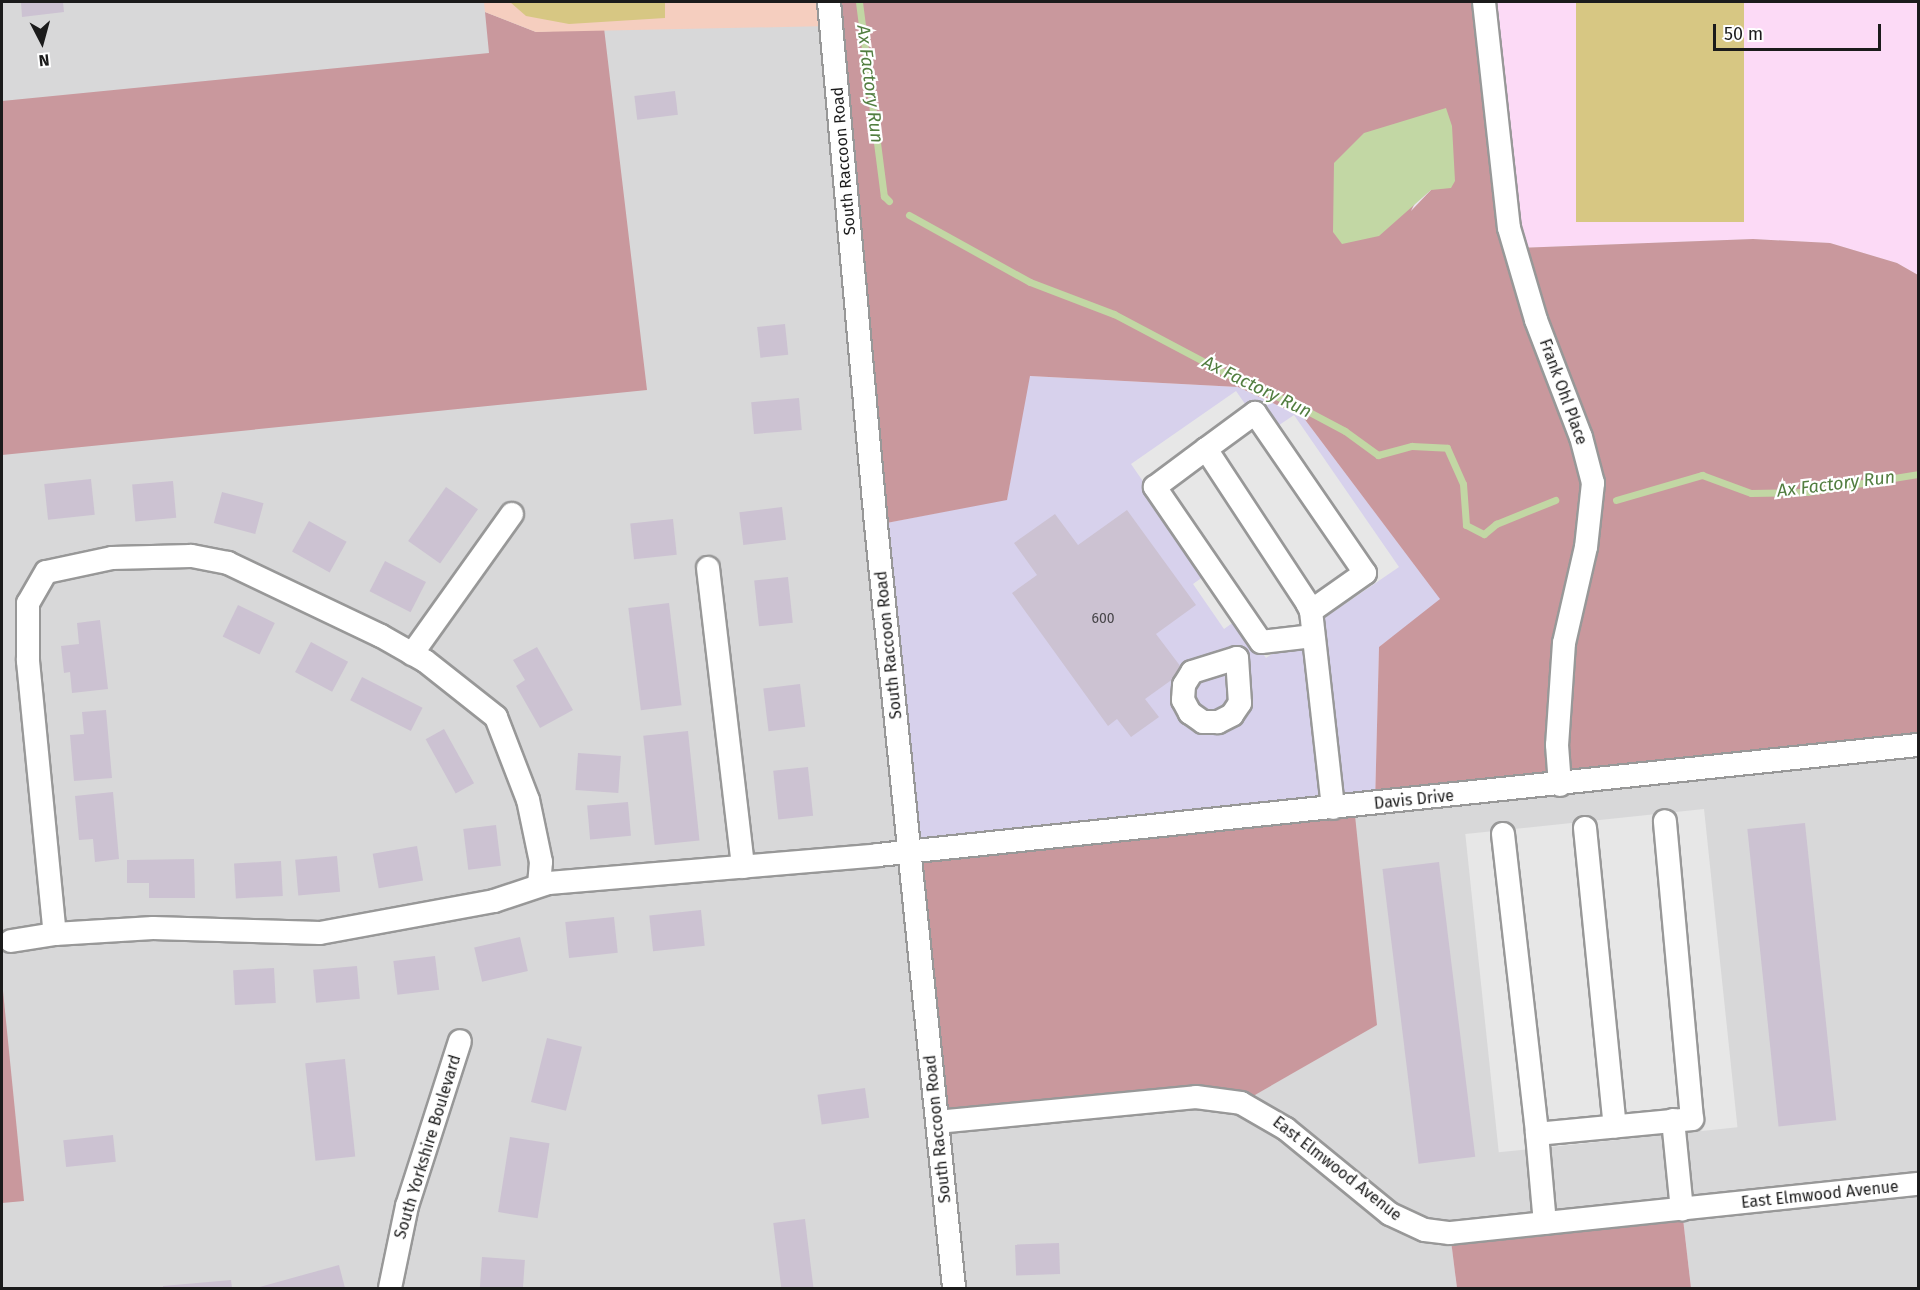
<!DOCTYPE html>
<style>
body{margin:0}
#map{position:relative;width:1920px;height:1290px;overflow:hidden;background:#ebe1ec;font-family:"Fira Sans",sans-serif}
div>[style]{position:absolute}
.residential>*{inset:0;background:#d8d8d9}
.commercial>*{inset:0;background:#d7d1ec}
.education>*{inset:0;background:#fcdaf6}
.forest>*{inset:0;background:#c9989d}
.park>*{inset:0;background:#f5cebf}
.pitch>*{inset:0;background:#d7c783;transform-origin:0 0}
.parking>*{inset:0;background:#e7e7e7;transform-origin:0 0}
.water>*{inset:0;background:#c2d7a4}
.stream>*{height:7px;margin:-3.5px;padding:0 3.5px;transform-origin:3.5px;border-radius:3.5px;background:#c2d7a4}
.building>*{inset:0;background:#ccc2d2;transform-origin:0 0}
.roads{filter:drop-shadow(2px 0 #989898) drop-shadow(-2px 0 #989898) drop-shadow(0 2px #989898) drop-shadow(0 -2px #989898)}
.minor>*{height:22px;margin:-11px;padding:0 11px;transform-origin:11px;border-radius:11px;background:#fff}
span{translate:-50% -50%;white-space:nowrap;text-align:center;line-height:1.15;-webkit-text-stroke:4.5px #fff;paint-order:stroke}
.number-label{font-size:14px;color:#474549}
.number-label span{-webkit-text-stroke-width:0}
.street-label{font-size:16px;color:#1b1b1b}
.water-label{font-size:18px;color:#527e40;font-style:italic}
.frame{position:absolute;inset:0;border:3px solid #1b1b1b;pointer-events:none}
.north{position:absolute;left:12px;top:12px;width:60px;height:60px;-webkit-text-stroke:4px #fff;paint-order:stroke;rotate:174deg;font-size:16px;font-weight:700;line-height:24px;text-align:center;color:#1b1b1b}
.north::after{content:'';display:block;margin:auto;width:21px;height:27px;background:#1b1b1b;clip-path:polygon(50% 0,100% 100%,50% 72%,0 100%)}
.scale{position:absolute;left:1713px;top:24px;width:168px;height:27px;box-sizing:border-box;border:3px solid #1b1b1b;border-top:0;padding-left:8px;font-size:18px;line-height:21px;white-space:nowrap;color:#1b1b1b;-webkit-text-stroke:4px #fff;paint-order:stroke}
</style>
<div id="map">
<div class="residential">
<i style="clip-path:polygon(2px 2px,829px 2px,909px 851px,1918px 745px,1918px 1288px,1691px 1288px,1682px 1210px,1450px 1233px,1457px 1288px,2px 1288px)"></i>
</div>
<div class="commercial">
<i style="clip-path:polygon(1029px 376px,1238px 387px,1303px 417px,1441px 600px,1379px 647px,1375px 804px,909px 851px,876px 525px,1007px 499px)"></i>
</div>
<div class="education">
<i style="clip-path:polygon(1484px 2px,1918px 2px,1918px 275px,1897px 263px,1830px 243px,1753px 239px,1515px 248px)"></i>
</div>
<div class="forest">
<i style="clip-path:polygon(evenodd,828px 2px,1484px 2px,1515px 248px,1753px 239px,1830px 243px,1897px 263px,1918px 275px,1918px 745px,1375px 804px,1379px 647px,1440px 599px,1303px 417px,1238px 387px,1030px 376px,1007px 500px,876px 525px,828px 2px,1452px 126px,1431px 190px,1411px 211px,1452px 126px)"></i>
<i style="clip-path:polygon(485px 12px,536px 32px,604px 28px,647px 390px,2px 455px,2px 101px,489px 53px)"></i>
<i style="clip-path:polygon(1354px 806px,1377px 1025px,1241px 1103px,937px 1122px,909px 851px)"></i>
<i style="clip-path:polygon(2px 981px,24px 1201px,2px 1203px)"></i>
<i style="clip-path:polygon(1682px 1210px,1691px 1288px,1457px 1288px,1450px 1233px)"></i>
</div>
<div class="park">
<i style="clip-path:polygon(484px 2px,828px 2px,831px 26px,536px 32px,485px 12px)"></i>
</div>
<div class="pitch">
<i style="clip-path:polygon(510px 2px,665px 2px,665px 18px,569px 24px,526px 16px)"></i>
<i style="left:1576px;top:2px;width:168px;height:220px"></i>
</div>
<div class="parking">
<i style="clip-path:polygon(1236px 391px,1266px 434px,1294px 415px,1399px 567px,1266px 658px,1238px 619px,1224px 629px,1193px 584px,1207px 574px,1131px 464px)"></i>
<i style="left:1704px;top:809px;width:320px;height:240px;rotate:84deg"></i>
</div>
<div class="water">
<i style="clip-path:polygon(1446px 108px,1452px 126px,1455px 181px,1451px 188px,1431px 190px,1379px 236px,1342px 244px,1333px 232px,1334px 163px,1364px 133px)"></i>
</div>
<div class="stream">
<i style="left:859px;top:2px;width:196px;rotate:82.7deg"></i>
<i style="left:884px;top:196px;width:7px;rotate:45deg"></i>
<i style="left:909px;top:215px;width:138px;rotate:29deg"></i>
<i style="left:1030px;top:282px;width:90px;rotate:20.9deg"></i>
<i style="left:1114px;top:314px;width:132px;rotate:27.9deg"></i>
<i style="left:1231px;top:376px;width:73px;rotate:24.1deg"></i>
<i style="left:1298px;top:406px;width:53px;rotate:28deg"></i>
<i style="left:1345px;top:431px;width:41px;rotate:36deg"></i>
<i style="left:1378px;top:455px;width:35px;rotate:-15deg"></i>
<i style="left:1412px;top:446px;width:35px;rotate:3deg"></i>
<i style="left:1447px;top:448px;width:39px;rotate:66deg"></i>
<i style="left:1463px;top:484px;width:41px;rotate:85.8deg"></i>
<i style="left:1466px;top:525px;width:20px;rotate:27deg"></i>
<i style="left:1484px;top:534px;width:16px;rotate:-40deg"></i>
<i style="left:1496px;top:524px;width:64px;rotate:-22.1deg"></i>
<i style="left:1616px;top:500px;width:90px;rotate:-16.2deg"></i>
<i style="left:1702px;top:475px;width:52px;rotate:20.2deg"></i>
<i style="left:1751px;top:493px;width:56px;rotate:-1deg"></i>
<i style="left:1807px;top:492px;width:112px;rotate:-9.2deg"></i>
</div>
<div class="building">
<i style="clip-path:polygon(21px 2px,63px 2px,64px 12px,22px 17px)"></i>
<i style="left:675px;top:91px;width:24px;height:41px;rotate:83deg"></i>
<i style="left:785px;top:324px;width:31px;height:28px;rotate:84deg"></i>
<i style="left:799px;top:398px;width:32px;height:48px;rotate:85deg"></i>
<i style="left:91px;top:479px;width:36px;height:47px;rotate:84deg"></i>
<i style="left:173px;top:481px;width:37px;height:41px;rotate:85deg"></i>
<i style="left:446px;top:487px;width:39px;height:66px;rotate:35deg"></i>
<i style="left:222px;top:492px;width:43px;height:32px;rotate:15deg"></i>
<i style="left:782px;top:507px;width:33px;height:43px;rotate:83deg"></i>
<i style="clip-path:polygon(1127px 510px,1196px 605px,1156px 634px,1184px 671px,1145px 699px,1159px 717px,1131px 737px,1117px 719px,1108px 726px,1012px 593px,1037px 575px,1014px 543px,1055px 514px,1078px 545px)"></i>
<i style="left:673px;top:519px;width:36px;height:43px;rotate:84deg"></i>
<i style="left:309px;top:521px;width:43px;height:35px;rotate:29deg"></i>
<i style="left:385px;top:561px;width:46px;height:34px;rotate:27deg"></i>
<i style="left:788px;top:577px;width:46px;height:34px;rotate:84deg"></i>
<i style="left:669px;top:603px;width:103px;height:41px;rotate:83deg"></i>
<i style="left:238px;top:605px;width:41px;height:35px;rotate:26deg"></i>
<i style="clip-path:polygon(100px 620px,108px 689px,72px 693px,70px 672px,64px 673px,61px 646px,79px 644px,77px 623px)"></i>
<i style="left:311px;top:642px;width:42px;height:34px;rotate:28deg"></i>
<i style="clip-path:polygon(537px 647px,573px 710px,540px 728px,516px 686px,525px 680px,513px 660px)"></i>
<i style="left:362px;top:677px;width:68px;height:26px;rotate:27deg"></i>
<i style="left:800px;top:684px;width:43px;height:37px;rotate:83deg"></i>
<i style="clip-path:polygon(106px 710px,112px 778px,74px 781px,70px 735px,84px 734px,82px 712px)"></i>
<i style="left:444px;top:729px;width:62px;height:21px;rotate:61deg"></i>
<i style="left:688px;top:731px;width:110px;height:45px;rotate:84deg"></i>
<i style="left:578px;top:753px;width:43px;height:37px;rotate:4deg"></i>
<i style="left:808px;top:767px;width:49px;height:35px;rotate:84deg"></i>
<i style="clip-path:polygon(113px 792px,119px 859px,95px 862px,93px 839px,79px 840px,75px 796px)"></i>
<i style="left:628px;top:802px;width:34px;height:41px;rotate:85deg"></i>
<i style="left:1805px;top:823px;width:299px;height:58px;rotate:84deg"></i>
<i style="left:496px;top:825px;width:41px;height:33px;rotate:83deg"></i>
<i style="left:417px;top:846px;width:35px;height:45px;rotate:80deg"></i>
<i style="left:337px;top:856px;width:36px;height:42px;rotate:85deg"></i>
<i style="clip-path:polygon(194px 859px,195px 898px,149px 898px,149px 883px,127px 883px,127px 860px)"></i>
<i style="left:281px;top:861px;width:35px;height:47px;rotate:87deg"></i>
<i style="left:1439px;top:862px;width:297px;height:57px;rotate:83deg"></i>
<i style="left:701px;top:910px;width:36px;height:52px;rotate:84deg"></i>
<i style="left:614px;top:917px;width:36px;height:49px;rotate:84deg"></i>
<i style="left:520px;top:937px;width:35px;height:47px;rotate:77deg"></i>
<i style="left:435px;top:956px;width:34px;height:42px;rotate:83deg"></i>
<i style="left:357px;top:966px;width:33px;height:44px;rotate:85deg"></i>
<i style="left:274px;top:968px;width:35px;height:41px;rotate:87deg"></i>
<i style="left:547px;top:1038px;width:36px;height:66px;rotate:14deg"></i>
<i style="left:345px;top:1059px;width:98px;height:40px;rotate:84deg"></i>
<i style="left:865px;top:1088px;width:30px;height:48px;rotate:82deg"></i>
<i style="left:113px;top:1135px;width:27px;height:50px;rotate:84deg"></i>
<i style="left:510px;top:1137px;width:40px;height:76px;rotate:9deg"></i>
<i style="left:805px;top:1219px;width:70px;height:32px;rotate:83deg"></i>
<i style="left:1059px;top:1243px;width:31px;height:44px;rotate:88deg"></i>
<i style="left:482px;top:1257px;width:43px;height:31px;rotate:4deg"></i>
<i style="clip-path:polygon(339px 1265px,345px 1288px,256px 1288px)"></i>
<i style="clip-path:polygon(231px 1280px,232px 1288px,163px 1288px,163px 1286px)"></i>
</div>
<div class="roads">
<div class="minor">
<i style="left:829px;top:2px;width:525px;rotate:84.86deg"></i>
<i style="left:876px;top:525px;width:767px;rotate:84.16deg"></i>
<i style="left:1484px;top:2px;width:227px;rotate:83.7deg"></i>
<i style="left:1509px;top:228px;width:96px;rotate:73.6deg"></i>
<i style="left:1536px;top:320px;width:125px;rotate:69deg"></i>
<i style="left:1581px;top:437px;width:48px;rotate:75.4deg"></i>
<i style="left:1593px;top:483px;width:64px;rotate:96.2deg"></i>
<i style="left:1586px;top:547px;width:98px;rotate:102.9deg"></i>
<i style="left:1564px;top:643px;width:102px;rotate:93.9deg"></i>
<i style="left:1557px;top:745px;width:40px;rotate:85.7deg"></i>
<i style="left:1206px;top:449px;width:61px;rotate:-36.3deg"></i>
<i style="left:1255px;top:413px;width:194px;rotate:55.5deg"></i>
<i style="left:1365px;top:573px;width:66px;rotate:144.9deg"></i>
<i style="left:708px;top:568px;width:301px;rotate:83.3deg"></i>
<i style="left:1313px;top:636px;width:52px;rotate:173.4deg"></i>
<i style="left:1261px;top:642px;width:188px;rotate:-124.4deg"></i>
<i style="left:1155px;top:487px;width:64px;rotate:-36.7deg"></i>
<i style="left:1206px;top:449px;width:184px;rotate:56.7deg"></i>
<i style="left:1307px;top:603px;width:9px;rotate:63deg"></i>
<i style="left:1311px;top:611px;width:198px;rotate:83.6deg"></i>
<i style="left:412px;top:654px;width:172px;rotate:-54.5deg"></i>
<i style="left:1237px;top:658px;width:45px;rotate:86.2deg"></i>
<i style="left:1240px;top:703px;width:14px;rotate:124deg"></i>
<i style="left:1232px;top:715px;width:16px;rotate:153deg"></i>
<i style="left:1218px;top:722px;width:15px;rotate:180deg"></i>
<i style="left:1203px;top:722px;width:16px;rotate:-145deg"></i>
<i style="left:1190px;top:713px;width:15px;rotate:-118deg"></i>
<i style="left:1183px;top:700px;width:15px;rotate:-86deg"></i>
<i style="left:1184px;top:685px;width:15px;rotate:-58deg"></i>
<i style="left:1192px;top:672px;width:47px;rotate:-17.3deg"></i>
<i style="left:1585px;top:828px;width:300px;rotate:84.3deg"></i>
<i style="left:1503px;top:834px;width:302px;rotate:83.5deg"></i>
<i style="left:1537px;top:1134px;width:156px;rotate:-5.5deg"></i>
<i style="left:1692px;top:1119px;width:299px;rotate:-95.2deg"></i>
<i style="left:539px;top:885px;width:23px;rotate:-85deg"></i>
<i style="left:541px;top:862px;width:63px;rotate:-101.8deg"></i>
<i style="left:528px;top:800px;width:89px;rotate:-111.1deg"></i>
<i style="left:496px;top:717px;width:90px;rotate:-141.7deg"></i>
<i style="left:425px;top:661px;width:51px;rotate:-150.4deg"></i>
<i style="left:381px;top:636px;width:170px;rotate:-154.5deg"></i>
<i style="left:228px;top:563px;width:38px;rotate:-169deg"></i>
<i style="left:191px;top:556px;width:79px;rotate:178.5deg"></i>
<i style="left:112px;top:558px;width:67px;rotate:168deg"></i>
<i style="left:46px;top:572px;width:36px;rotate:120deg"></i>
<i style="left:28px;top:603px;width:58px;rotate:90deg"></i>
<i style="left:28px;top:661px;width:274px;rotate:84.4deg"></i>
<i style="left:55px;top:934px;width:98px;rotate:-3.5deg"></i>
<i style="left:153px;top:928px;width:167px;rotate:1.7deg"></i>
<i style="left:320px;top:933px;width:177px;rotate:-10.4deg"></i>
<i style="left:494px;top:901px;width:57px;rotate:-18.4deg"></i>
<i style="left:548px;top:883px;width:331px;rotate:-4.8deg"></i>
<i style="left:878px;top:855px;width:1046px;rotate:-6.04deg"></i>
<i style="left:11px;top:941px;width:45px;rotate:-9deg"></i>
<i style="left:1673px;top:1120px;width:90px;rotate:84.3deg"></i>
<i style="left:937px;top:1122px;width:260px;rotate:-5.5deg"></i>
<i style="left:1196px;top:1097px;width:45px;rotate:7.6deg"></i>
<i style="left:1241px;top:1103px;width:52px;rotate:30deg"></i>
<i style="left:1286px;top:1129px;width:134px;rotate:39.3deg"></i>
<i style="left:1390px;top:1214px;width:38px;rotate:25deg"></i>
<i style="left:1425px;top:1230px;width:25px;rotate:7deg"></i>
<i style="left:1450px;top:1233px;width:471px;rotate:-6deg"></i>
<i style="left:1537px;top:1134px;width:89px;rotate:84.9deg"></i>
<i style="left:390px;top:1288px;width:84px;rotate:-78.3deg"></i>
<i style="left:407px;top:1206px;width:173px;rotate:-72.2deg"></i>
</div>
</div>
<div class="number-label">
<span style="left:1103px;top:619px">600</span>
</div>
<div class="street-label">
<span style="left:844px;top:161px;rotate:-95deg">South Raccoon Road</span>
<span style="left:1563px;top:392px;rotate:70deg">Frank Ohl Place</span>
<span style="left:889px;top:645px;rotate:-96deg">South Raccoon Road</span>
<span style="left:1414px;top:800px;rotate:-6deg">Davis Drive</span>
<span style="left:938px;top:1129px;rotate:-96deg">South Raccoon Road</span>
<span style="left:428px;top:1147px;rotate:-73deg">South Yorkshire Boulevard</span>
<span style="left:1337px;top:1169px;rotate:38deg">East Elmwood Avenue</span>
<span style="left:1820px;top:1195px;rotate:-6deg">East Elmwood Avenue</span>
</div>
<div class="water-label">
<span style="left:870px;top:84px;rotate:83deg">Ax Factory Run</span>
<span style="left:1257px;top:387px;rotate:26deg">Ax Factory Run</span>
<span style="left:1836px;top:484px;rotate:-7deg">Ax Factory Run</span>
</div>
<div class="frame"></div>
<div class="north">N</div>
<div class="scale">50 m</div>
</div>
